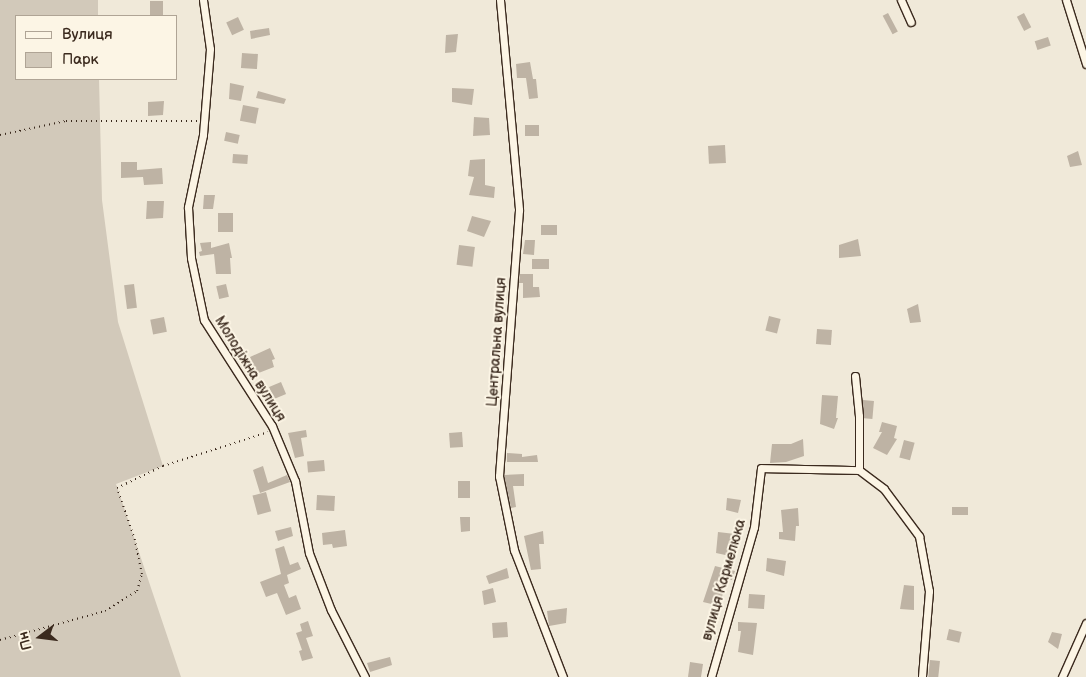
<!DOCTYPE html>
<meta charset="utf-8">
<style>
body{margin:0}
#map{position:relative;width:1086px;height:677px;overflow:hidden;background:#f0e9d9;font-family:"Balsamiq Sans",sans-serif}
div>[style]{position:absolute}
.green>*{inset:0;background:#d2c9ba}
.building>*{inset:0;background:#beb3a4;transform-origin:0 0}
.path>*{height:2px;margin-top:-1px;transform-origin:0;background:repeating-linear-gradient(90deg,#3b2a1e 0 1px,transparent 0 5px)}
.roads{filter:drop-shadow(1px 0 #3b2a1e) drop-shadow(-1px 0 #3b2a1e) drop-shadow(0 1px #3b2a1e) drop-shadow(0 -1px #3b2a1e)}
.minor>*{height:7px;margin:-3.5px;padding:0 3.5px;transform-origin:3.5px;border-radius:3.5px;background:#fcf5e5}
span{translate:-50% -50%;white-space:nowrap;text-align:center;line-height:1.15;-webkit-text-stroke:4px #fcf5e5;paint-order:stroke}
.street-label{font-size:14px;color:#3b2a1e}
.legend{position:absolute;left:15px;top:15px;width:162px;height:65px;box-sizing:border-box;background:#fcf5e5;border:1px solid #afa495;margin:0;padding:6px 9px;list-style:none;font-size:15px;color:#3b2a1e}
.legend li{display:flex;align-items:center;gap:10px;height:25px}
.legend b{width:25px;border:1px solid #afa495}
.north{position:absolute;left:15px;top:612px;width:50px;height:50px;-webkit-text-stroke:4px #fcf5e5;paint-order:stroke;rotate:255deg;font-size:14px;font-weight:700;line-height:20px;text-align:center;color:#3b2a1e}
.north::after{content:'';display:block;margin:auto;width:18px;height:22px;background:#3b2a1e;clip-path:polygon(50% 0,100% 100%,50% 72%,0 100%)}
</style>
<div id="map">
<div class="green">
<i style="clip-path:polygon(0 0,98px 0,98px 16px,16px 16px,16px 79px,99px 79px,102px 200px,118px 322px,163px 466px,116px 484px,181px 677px,0 677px)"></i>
</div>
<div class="building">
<i style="left:150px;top:1px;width:13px;height:15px"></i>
<i style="left:888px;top:13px;width:21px;height:6px;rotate:62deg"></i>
<i style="left:1024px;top:13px;width:16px;height:8px;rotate:63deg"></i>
<i style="left:238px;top:17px;width:14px;height:13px;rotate:65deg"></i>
<i style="clip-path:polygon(269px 28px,270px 35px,251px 39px,250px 31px)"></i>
<i style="clip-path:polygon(458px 34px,456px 52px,445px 53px,446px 35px)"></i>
<i style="left:1048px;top:37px;width:9px;height:14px;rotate:72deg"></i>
<i style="left:242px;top:53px;width:16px;height:15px;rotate:4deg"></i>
<i style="clip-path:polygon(530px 62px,533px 79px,536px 79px,538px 98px,529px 99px,526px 78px,517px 78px,516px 64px)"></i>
<i style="clip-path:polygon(230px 83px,244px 86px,241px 101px,229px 99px)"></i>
<i style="clip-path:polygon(452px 88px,474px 89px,472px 105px,452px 102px)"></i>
<i style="clip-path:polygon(258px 91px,286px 99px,284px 104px,256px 98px)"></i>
<i style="clip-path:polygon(164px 101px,163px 115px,148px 116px,148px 102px)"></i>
<i style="left:243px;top:105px;width:16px;height:16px;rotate:11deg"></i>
<i style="clip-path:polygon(474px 117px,489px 118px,490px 135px,473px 136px)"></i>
<i style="left:525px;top:125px;width:14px;height:11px"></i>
<i style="left:226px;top:132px;width:14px;height:9px;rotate:12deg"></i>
<i style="left:725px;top:145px;width:18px;height:17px;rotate:87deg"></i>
<i style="clip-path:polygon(1078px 151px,1082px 165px,1070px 167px,1067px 156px)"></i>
<i style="left:233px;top:154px;width:15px;height:9px;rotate:4deg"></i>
<i style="clip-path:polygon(485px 159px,485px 185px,495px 187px,494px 198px,469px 195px,474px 177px,468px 176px,470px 160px)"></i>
<i style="clip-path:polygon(121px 162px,137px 162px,137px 170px,162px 168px,163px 184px,144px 185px,143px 177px,121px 178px)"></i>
<i style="clip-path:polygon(204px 195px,215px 195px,213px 209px,203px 209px)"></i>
<i style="clip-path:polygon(147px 201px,164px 201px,163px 218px,146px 219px)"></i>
<i style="left:218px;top:213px;width:15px;height:19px"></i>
<i style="clip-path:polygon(472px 216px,491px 221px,484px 237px,467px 231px)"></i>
<i style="left:541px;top:225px;width:16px;height:10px"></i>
<i style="clip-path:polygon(858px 239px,861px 256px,839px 258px,839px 245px)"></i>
<i style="clip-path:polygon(525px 240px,535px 240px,534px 255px,523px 254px)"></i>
<i style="clip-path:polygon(211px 242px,211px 248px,229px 243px,232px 258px,230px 258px,231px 274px,216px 274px,214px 254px,200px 256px,199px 252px,202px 251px,200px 243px)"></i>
<i style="left:459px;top:245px;width:16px;height:20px;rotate:7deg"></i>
<i style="left:532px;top:259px;width:17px;height:10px"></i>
<i style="clip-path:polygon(520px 274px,533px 274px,533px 287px,539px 287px,540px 297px,523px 298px,523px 283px,519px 283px)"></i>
<i style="left:134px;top:284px;width:24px;height:10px;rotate:83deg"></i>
<i style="left:226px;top:284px;width:13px;height:10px;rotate:77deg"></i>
<i style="clip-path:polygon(918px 304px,921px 322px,910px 323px,907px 309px)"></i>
<i style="left:769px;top:316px;width:12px;height:15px;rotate:14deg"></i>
<i style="left:164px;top:317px;width:15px;height:14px;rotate:79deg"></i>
<i style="left:817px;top:329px;width:15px;height:15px;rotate:4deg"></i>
<i style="clip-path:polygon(270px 348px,275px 359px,272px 360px,274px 367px,256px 374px,250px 357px)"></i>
<i style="left:281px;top:382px;width:13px;height:13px;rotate:67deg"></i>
<i style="clip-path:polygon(822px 395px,838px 396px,836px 418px,838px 418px,834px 429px,820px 424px)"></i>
<i style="left:863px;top:400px;width:11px;height:18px;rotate:5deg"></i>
<i style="clip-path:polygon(882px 422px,897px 426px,894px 438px,897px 439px,887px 455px,873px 448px,882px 432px,879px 432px)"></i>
<i style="clip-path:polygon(306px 430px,307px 437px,301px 438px,304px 456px,295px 458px,288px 433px)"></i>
<i style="left:462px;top:432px;width:15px;height:13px;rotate:86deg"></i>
<i style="clip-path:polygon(803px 439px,804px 456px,786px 462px,770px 463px,772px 444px,791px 444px)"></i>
<i style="left:904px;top:440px;width:11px;height:18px;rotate:15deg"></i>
<i style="clip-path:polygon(507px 453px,522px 454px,522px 457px,537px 455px,538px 462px,507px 462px)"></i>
<i style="left:324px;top:460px;width:11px;height:17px;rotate:85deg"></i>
<i style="clip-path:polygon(263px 466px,268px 483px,287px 475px,290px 482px,260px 493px,253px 470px)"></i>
<i style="clip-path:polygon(524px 474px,524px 486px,513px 486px,516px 507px,511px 508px,504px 475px)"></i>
<i style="left:458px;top:481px;width:12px;height:17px"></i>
<i style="left:266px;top:492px;width:20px;height:14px;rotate:75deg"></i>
<i style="left:317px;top:495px;width:18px;height:15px;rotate:3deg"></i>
<i style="clip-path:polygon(727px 498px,741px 500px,738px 513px,726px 510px)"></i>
<i style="left:968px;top:507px;width:8px;height:16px;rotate:90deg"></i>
<i style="clip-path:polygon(798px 508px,799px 526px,796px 526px,795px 541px,779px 539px,779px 532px,783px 532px,781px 510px)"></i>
<i style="clip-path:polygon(460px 517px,470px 517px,470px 531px,461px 532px)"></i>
<i style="clip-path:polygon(291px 527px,293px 536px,278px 541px,275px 531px)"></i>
<i style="clip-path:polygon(345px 530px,347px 546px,333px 548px,332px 544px,323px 545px,322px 533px)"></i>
<i style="clip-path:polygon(543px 531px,544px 544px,539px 544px,541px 569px,531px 570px,524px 536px)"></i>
<i style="clip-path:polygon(718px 532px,735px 534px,730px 556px,716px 553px)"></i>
<i style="clip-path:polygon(284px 546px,290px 565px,298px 562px,301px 569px,287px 575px,289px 583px,284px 585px,289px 598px,296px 595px,301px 609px,286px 615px,277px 593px,266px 597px,260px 582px,281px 574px,275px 549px)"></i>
<i style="clip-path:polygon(767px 558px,786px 561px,784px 576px,766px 571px)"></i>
<i style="clip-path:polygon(715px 566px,735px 571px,732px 580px,726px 579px,720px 606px,703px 602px)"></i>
<i style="clip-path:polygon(507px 568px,509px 578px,489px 584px,486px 576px)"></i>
<i style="clip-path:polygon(904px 585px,914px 586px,914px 610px,900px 609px)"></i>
<i style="clip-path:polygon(493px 588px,496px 602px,484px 605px,482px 591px)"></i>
<i style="left:749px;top:594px;width:16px;height:14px;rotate:4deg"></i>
<i style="clip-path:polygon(567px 608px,566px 623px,549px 626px,547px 611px)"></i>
<i style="clip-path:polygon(308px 621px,313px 636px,306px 638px,313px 658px,302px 661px,299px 651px,302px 650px,296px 633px,302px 631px,300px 624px)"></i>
<i style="left:507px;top:622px;width:15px;height:15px;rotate:86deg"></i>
<i style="clip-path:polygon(738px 622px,757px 623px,753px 655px,738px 652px,741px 631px,738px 631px)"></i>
<i style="left:949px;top:629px;width:13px;height:11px;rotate:13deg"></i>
<i style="clip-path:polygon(1052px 632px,1062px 634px,1058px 649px,1048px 642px)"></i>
<i style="clip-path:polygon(390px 657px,392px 665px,370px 672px,367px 663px)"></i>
<i style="left:930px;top:660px;width:10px;height:17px;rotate:6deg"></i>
<i style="clip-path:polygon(690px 662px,703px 664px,701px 677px,688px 677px)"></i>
</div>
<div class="path">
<i style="left:0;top:135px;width:67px;rotate:-12deg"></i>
<i style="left:66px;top:121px;width:131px"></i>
<i style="left:0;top:640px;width:109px;rotate:-15.4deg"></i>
<i style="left:105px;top:611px;width:38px;rotate:-32deg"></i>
<i style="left:137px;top:591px;width:18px;rotate:-74deg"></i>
<i style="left:142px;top:574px;width:35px;rotate:-102deg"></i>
<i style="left:135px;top:540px;width:55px;rotate:-109.1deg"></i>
<i style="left:117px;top:488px;width:51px;rotate:-25.6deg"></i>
<i style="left:163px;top:466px;width:110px;rotate:-17.9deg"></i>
</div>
<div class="roads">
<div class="minor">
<i style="left:203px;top:0;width:49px;rotate:81.9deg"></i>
<i style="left:210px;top:49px;width:86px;rotate:94.7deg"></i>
<i style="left:203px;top:135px;width:74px;rotate:101.8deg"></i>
<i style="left:188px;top:207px;width:51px;rotate:86.6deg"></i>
<i style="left:191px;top:258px;width:63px;rotate:78.2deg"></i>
<i style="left:204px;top:320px;width:126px;rotate:57.3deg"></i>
<i style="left:272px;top:426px;width:60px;rotate:67.3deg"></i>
<i style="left:295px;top:481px;width:73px;rotate:79deg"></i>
<i style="left:309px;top:553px;width:61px;rotate:68.9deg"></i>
<i style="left:331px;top:610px;width:75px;rotate:63.1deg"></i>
<i style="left:500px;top:0;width:211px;rotate:84.8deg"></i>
<i style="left:519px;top:210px;width:267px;rotate:94.3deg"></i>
<i style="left:499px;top:476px;width:76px;rotate:78.5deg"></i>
<i style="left:514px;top:550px;width:136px;rotate:68.9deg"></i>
<i style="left:901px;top:0;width:24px;rotate:66deg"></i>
<i style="left:1066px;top:0;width:67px;rotate:72.6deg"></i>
<i style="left:855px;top:376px;width:40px;rotate:84.3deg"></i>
<i style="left:859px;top:416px;width:54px;rotate:90deg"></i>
<i style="left:859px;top:470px;width:31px;rotate:37deg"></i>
<i style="left:884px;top:489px;width:59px;rotate:53.3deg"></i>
<i style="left:919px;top:536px;width:56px;rotate:79.7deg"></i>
<i style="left:929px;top:591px;width:86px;rotate:94.7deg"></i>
<i style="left:711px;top:677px;width:156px;rotate:-74deg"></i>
<i style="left:754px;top:527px;width:59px;rotate:-83.2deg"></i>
<i style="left:761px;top:468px;width:98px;rotate:1.2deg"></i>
<i style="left:1062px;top:677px;width:59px;rotate:-66deg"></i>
</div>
</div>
<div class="street-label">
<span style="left:497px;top:342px;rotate:-86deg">Центральна вулиця</span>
<span style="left:250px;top:369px;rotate:58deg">Молодіжна вулиця</span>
<span style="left:724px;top:580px;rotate:-74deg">вулиця Кармелюка</span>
</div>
<ul class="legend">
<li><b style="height:6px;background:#fcf5e5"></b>Вулиця</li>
<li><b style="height:14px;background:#d2c9ba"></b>Парк</li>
</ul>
<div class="north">Пн</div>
</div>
